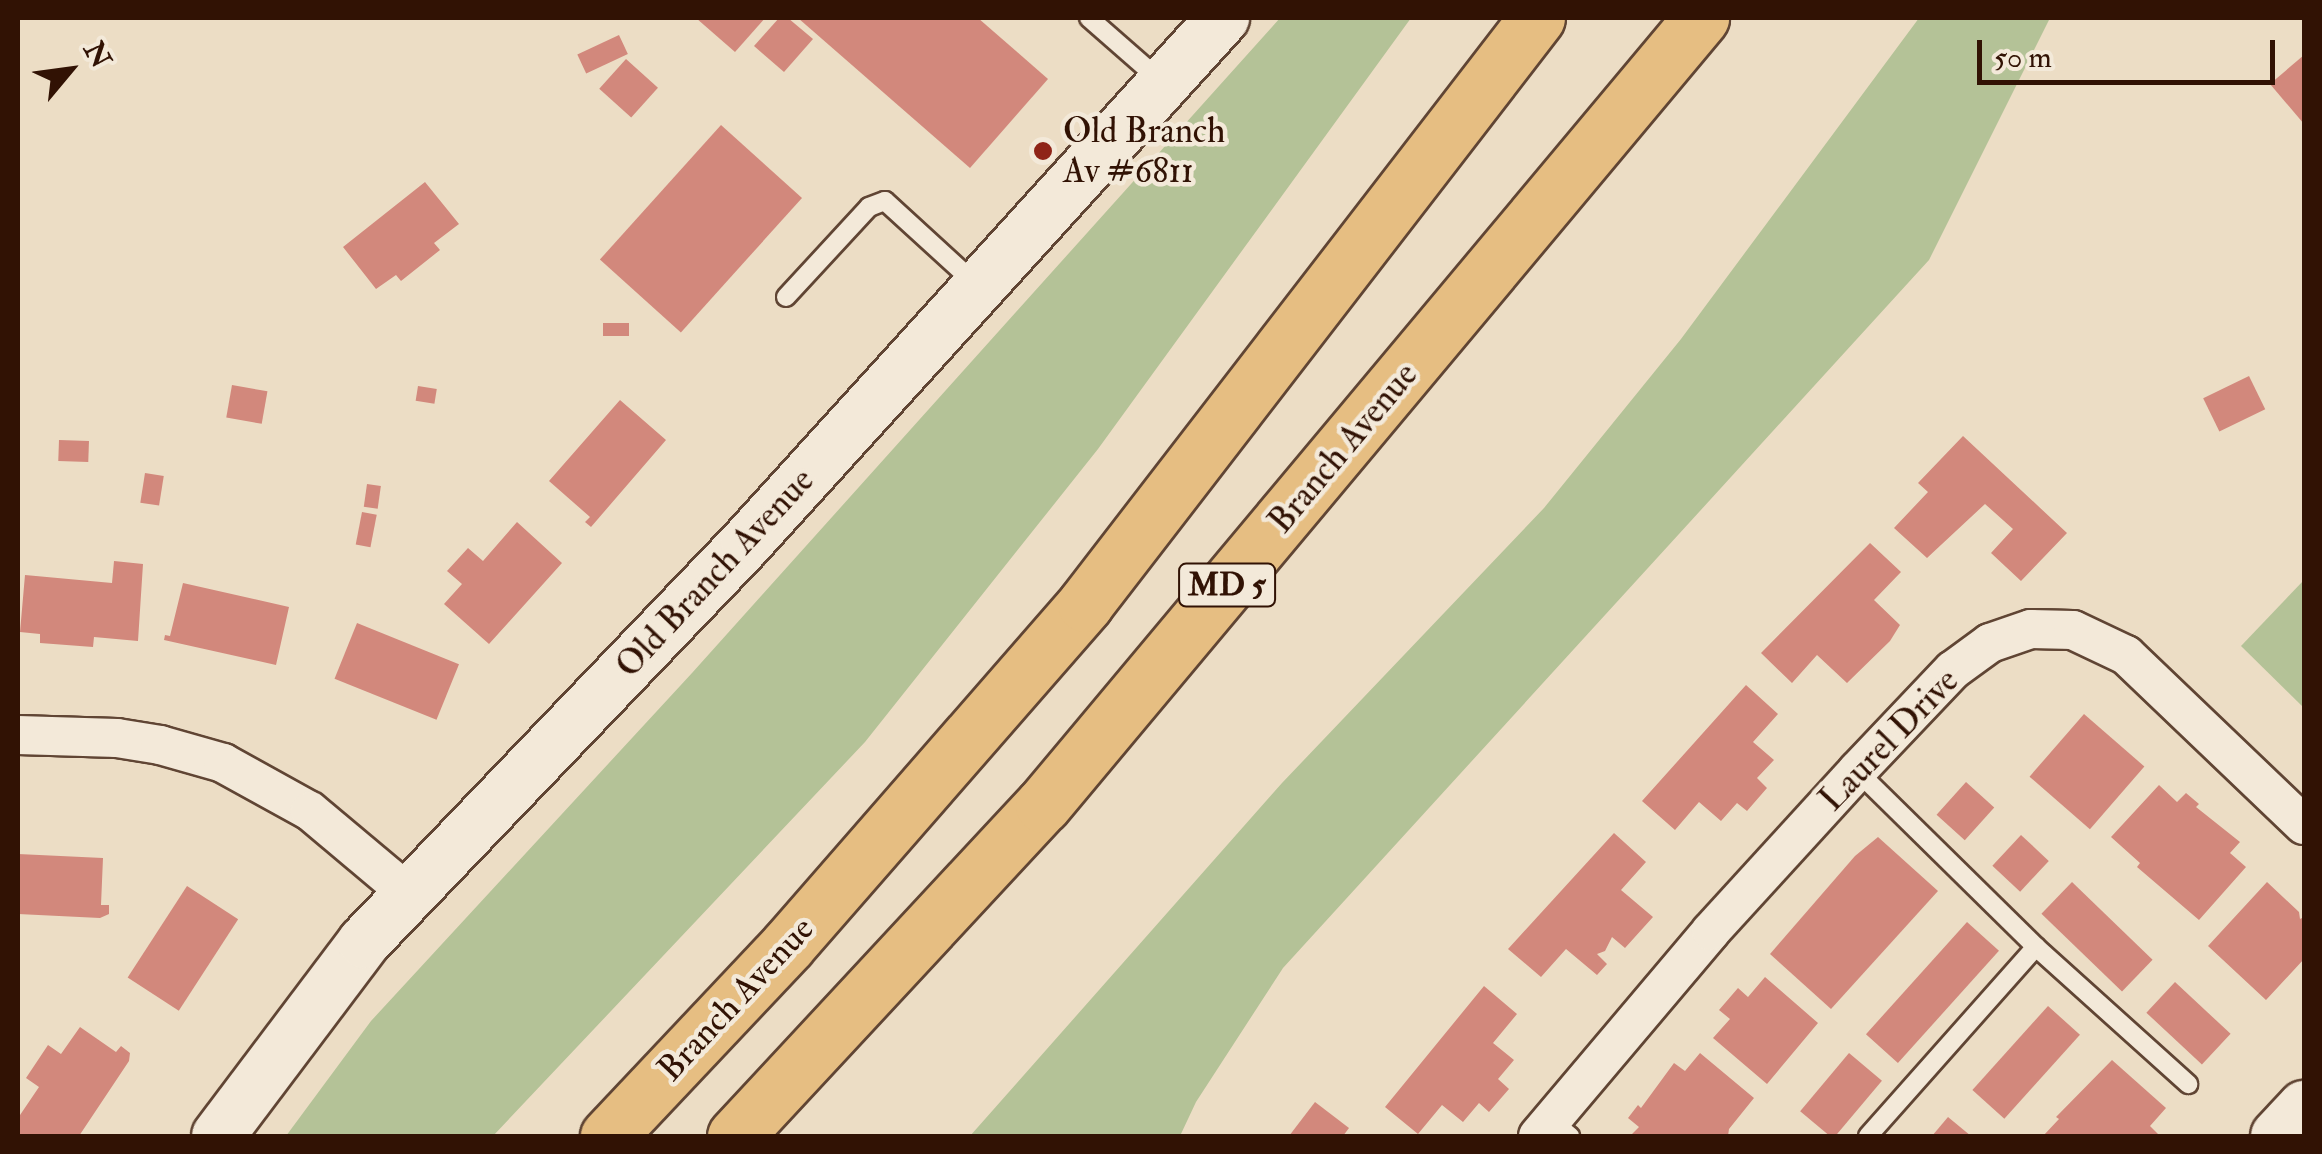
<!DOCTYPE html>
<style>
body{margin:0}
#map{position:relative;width:2322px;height:1154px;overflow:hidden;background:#ecddc5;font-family:"IM FELL Double Pica",serif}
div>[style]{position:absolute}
.green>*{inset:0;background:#b4c297}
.building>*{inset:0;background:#d2887c;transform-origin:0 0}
.roads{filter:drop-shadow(2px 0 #604534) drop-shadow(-2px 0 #604534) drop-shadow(0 2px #604534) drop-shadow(0 -2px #604534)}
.lane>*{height:18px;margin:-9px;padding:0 9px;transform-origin:9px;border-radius:9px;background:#f3e9d9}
.street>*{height:38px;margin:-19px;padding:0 19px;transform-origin:19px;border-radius:19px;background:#f3e9d9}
.secondary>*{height:52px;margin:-26px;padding:0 26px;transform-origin:26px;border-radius:26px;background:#f3e9d9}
.highway>*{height:55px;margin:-27.5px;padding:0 27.5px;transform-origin:27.5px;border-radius:27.5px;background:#e6be82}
.dots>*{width:28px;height:28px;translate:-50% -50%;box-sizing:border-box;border:5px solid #f3e9d9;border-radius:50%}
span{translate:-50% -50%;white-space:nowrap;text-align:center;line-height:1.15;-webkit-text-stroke:9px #f3e9d9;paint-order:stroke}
.shield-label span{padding:2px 8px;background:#f3e9d9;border:2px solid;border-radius:8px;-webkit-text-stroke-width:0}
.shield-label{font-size:32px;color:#311204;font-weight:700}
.poi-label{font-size:35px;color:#311204}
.left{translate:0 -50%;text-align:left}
.street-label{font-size:35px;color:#311204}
.frame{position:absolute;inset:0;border:20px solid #311204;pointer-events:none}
.north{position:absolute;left:20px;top:20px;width:100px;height:100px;-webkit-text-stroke:8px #f3e9d9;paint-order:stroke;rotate:61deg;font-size:28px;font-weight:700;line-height:40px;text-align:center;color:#311204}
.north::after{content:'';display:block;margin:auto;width:35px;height:45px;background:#311204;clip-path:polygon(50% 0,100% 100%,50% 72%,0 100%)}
.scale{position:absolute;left:1977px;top:40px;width:298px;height:45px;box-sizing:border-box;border:5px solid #311204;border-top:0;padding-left:12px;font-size:30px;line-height:35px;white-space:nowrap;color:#311204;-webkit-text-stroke:8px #f3e9d9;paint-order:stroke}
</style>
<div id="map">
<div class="green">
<i style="clip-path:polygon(1280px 18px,1411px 18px,1098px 449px,865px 742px,493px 1136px,286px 1136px,371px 1021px,692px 673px)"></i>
<i style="clip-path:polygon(1919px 18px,2050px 18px,1929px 260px,1283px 968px,1196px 1102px,1180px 1136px,970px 1136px,1282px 783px,1544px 508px,1681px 339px)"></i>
<i style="clip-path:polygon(2304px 580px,2304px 708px,2241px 646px)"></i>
</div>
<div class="building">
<i style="clip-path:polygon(696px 18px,765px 18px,735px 52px)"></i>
<i style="clip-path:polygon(779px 18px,788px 18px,813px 39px,784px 72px,754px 46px)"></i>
<i style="clip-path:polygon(798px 18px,978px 18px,1048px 79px,970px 168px)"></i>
<i style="left:619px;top:35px;width:21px;height:46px;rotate:65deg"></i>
<i style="clip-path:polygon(2304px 55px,2304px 124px,2270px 84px)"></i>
<i style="left:626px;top:59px;width:43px;height:40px;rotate:42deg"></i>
<i style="left:721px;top:125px;width:109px;height:181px;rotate:42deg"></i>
<i style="clip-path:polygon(425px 182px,459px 224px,434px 243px,440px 250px,401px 281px,396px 275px,376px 289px,343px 247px)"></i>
<i style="left:603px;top:323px;width:26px;height:13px"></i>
<i style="left:2249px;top:376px;width:37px;height:51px;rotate:64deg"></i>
<i style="left:232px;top:385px;width:36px;height:33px;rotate:10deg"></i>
<i style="left:418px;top:386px;width:19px;height:15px;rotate:9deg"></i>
<i style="clip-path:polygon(620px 400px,666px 440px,591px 527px,585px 522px,590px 517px,549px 481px)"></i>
<i style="clip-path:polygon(1963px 436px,2067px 533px,2021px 581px,1991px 553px,2013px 529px,1985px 504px,1927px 558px,1894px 528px,1928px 492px,1918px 483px)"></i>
<i style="left:59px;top:440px;width:30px;height:21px;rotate:2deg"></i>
<i style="left:145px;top:473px;width:19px;height:30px;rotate:9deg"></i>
<i style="left:367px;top:484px;width:14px;height:23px;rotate:8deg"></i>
<i style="left:362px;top:512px;width:15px;height:33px;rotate:11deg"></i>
<i style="clip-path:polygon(517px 522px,562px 563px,489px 644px,444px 604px,462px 584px,447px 571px,468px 548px,483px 561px)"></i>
<i style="clip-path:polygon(1870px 543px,1901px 572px,1874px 600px,1900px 625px,1890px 641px,1847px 683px,1817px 655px,1792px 683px,1761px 653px)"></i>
<i style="clip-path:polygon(114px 561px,143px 564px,138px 641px,94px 637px,93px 647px,40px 643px,40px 634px,20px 632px,25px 575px,112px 583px)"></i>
<i style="clip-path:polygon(183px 583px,289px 607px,276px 665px,164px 640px,165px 635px,170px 636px)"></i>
<i style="left:357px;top:623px;width:110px;height:60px;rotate:22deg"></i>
<i style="clip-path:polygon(1746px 685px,1778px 714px,1753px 742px,1774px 760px,1757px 778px,1767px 788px,1747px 811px,1737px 803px,1721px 821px,1699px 802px,1675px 830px,1642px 801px)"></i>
<i style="left:2084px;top:714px;width:80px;height:83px;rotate:41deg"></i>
<i style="left:1966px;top:782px;width:38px;height:44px;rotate:42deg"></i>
<i style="clip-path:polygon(2159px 785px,2177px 802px,2186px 793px,2199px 804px,2196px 807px,2240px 842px,2230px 853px,2246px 867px,2199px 920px,2137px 867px,2140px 863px,2111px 837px)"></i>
<i style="clip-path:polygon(1614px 833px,1646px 862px,1621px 890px,1653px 917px,1625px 948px,1612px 937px,1605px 951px,1597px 954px,1607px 964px,1597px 975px,1566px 949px,1541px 977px,1508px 949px)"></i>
<i style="left:2021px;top:835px;width:38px;height:42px;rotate:43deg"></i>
<i style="clip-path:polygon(1878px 837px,1938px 891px,1831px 1009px,1770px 954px,1855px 856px)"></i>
<i style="clip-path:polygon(18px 854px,103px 858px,101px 905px,109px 905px,109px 914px,100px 918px,18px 914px)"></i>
<i style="left:2072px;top:882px;width:112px;height:44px;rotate:44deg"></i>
<i style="clip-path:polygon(2267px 882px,2299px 912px,2300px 919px,2304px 917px,2304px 959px,2266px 1000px,2208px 946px)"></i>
<i style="left:187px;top:886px;width:61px;height:109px;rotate:33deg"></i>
<i style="left:1967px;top:922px;width:43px;height:151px;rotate:42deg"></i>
<i style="clip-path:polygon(1765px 977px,1818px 1023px,1767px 1084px,1713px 1038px,1730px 1019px,1719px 1010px,1738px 988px,1748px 997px)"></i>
<i style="left:2175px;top:982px;width:76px;height:42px;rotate:43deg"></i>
<i style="clip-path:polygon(1484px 986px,1517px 1014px,1493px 1043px,1514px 1060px,1498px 1079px,1509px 1089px,1489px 1112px,1479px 1103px,1463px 1122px,1442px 1105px,1418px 1134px,1385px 1107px)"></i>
<i style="left:2048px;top:1006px;width:43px;height:113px;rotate:42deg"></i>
<i style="clip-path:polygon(80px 1027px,116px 1052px,121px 1046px,130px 1053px,129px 1061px,79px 1136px,18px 1136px,18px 1118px,39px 1087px,26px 1078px,48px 1045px,61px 1054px)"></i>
<i style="clip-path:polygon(1700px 1053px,1754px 1098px,1729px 1129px,1728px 1136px,1630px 1136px,1639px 1127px,1628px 1118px,1638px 1105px,1641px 1108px,1674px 1063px,1685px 1071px)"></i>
<i style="left:1849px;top:1053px;width:43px;height:76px;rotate:40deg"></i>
<i style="clip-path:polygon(2112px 1060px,2166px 1108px,2150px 1126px,2158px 1134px,2156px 1136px,2043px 1136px,2059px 1119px,2056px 1117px)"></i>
<i style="clip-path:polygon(1315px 1102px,1349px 1128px,1343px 1136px,1289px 1136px)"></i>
<i style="clip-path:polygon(1948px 1117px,1971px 1136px,1932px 1136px)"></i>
</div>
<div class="roads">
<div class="lane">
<i style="left:1089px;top:18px;width:97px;rotate:41.2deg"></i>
<i style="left:786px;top:297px;width:122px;rotate:-47.3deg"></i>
<i style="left:869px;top:207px;width:17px;rotate:-21deg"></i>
<i style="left:885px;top:201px;width:125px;rotate:42.4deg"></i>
<i style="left:1857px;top:771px;width:251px;rotate:44.5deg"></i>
<i style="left:2036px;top:947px;width:205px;rotate:42deg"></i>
<i style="left:1550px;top:1120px;width:26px;rotate:39deg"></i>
<i style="left:1868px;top:1136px;width:253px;rotate:-48.4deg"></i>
</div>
<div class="street">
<i style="left:18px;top:735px;width:99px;rotate:1.7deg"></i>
<i style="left:117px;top:738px;width:44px;rotate:9.2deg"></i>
<i style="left:160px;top:745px;width:66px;rotate:15.9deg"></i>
<i style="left:223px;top:763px;width:99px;rotate:28.9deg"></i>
<i style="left:310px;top:811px;width:131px;rotate:40deg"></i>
<i style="left:1538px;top:1136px;width:268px;rotate:-49.8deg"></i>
<i style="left:1711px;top:931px;width:217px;rotate:-47.6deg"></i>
<i style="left:1857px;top:771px;width:139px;rotate:-46.5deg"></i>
<i style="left:1953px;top:670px;width:46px;rotate:-36.1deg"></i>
<i style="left:1990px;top:643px;width:43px;rotate:-18.9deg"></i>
<i style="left:2031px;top:629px;width:42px;rotate:1.4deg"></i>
<i style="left:2073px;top:630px;width:59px;rotate:25.3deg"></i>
<i style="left:2126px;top:655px;width:246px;rotate:43.7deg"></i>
</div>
<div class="secondary">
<i style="left:218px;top:1136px;width:243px;rotate:-53deg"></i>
<i style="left:364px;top:942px;width:554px;rotate:-46.24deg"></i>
<i style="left:747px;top:542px;width:708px;rotate:-47.75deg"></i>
<i style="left:2277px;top:1136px;width:40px;rotate:-47deg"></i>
</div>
<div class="highway">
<i style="left:608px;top:1136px;width:261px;rotate:-46.7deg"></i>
<i style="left:787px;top:946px;width:454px;rotate:-48.9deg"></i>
<i style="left:1085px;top:604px;width:740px;rotate:-52.36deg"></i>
<i style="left:735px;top:1136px;width:452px;rotate:-47.1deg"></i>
<i style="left:1043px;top:805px;width:1026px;rotate:-50.1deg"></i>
</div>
</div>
<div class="dots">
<i style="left:1043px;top:151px;background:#8f2418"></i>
</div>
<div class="shield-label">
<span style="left:1227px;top:585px">MD 5</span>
</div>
<div class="poi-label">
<span class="left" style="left:1063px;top:151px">Old Branch<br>Av #6811</span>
</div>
<div class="street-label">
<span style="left:1343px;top:448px;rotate:-50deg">Branch Avenue</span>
<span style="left:715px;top:573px;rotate:-47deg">Old Branch Avenue</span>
<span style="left:1889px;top:740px;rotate:-46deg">Laurel Drive</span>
<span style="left:736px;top:999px;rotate:-47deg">Branch Avenue</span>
</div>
<div class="frame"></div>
<div class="north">N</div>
<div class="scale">50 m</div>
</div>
